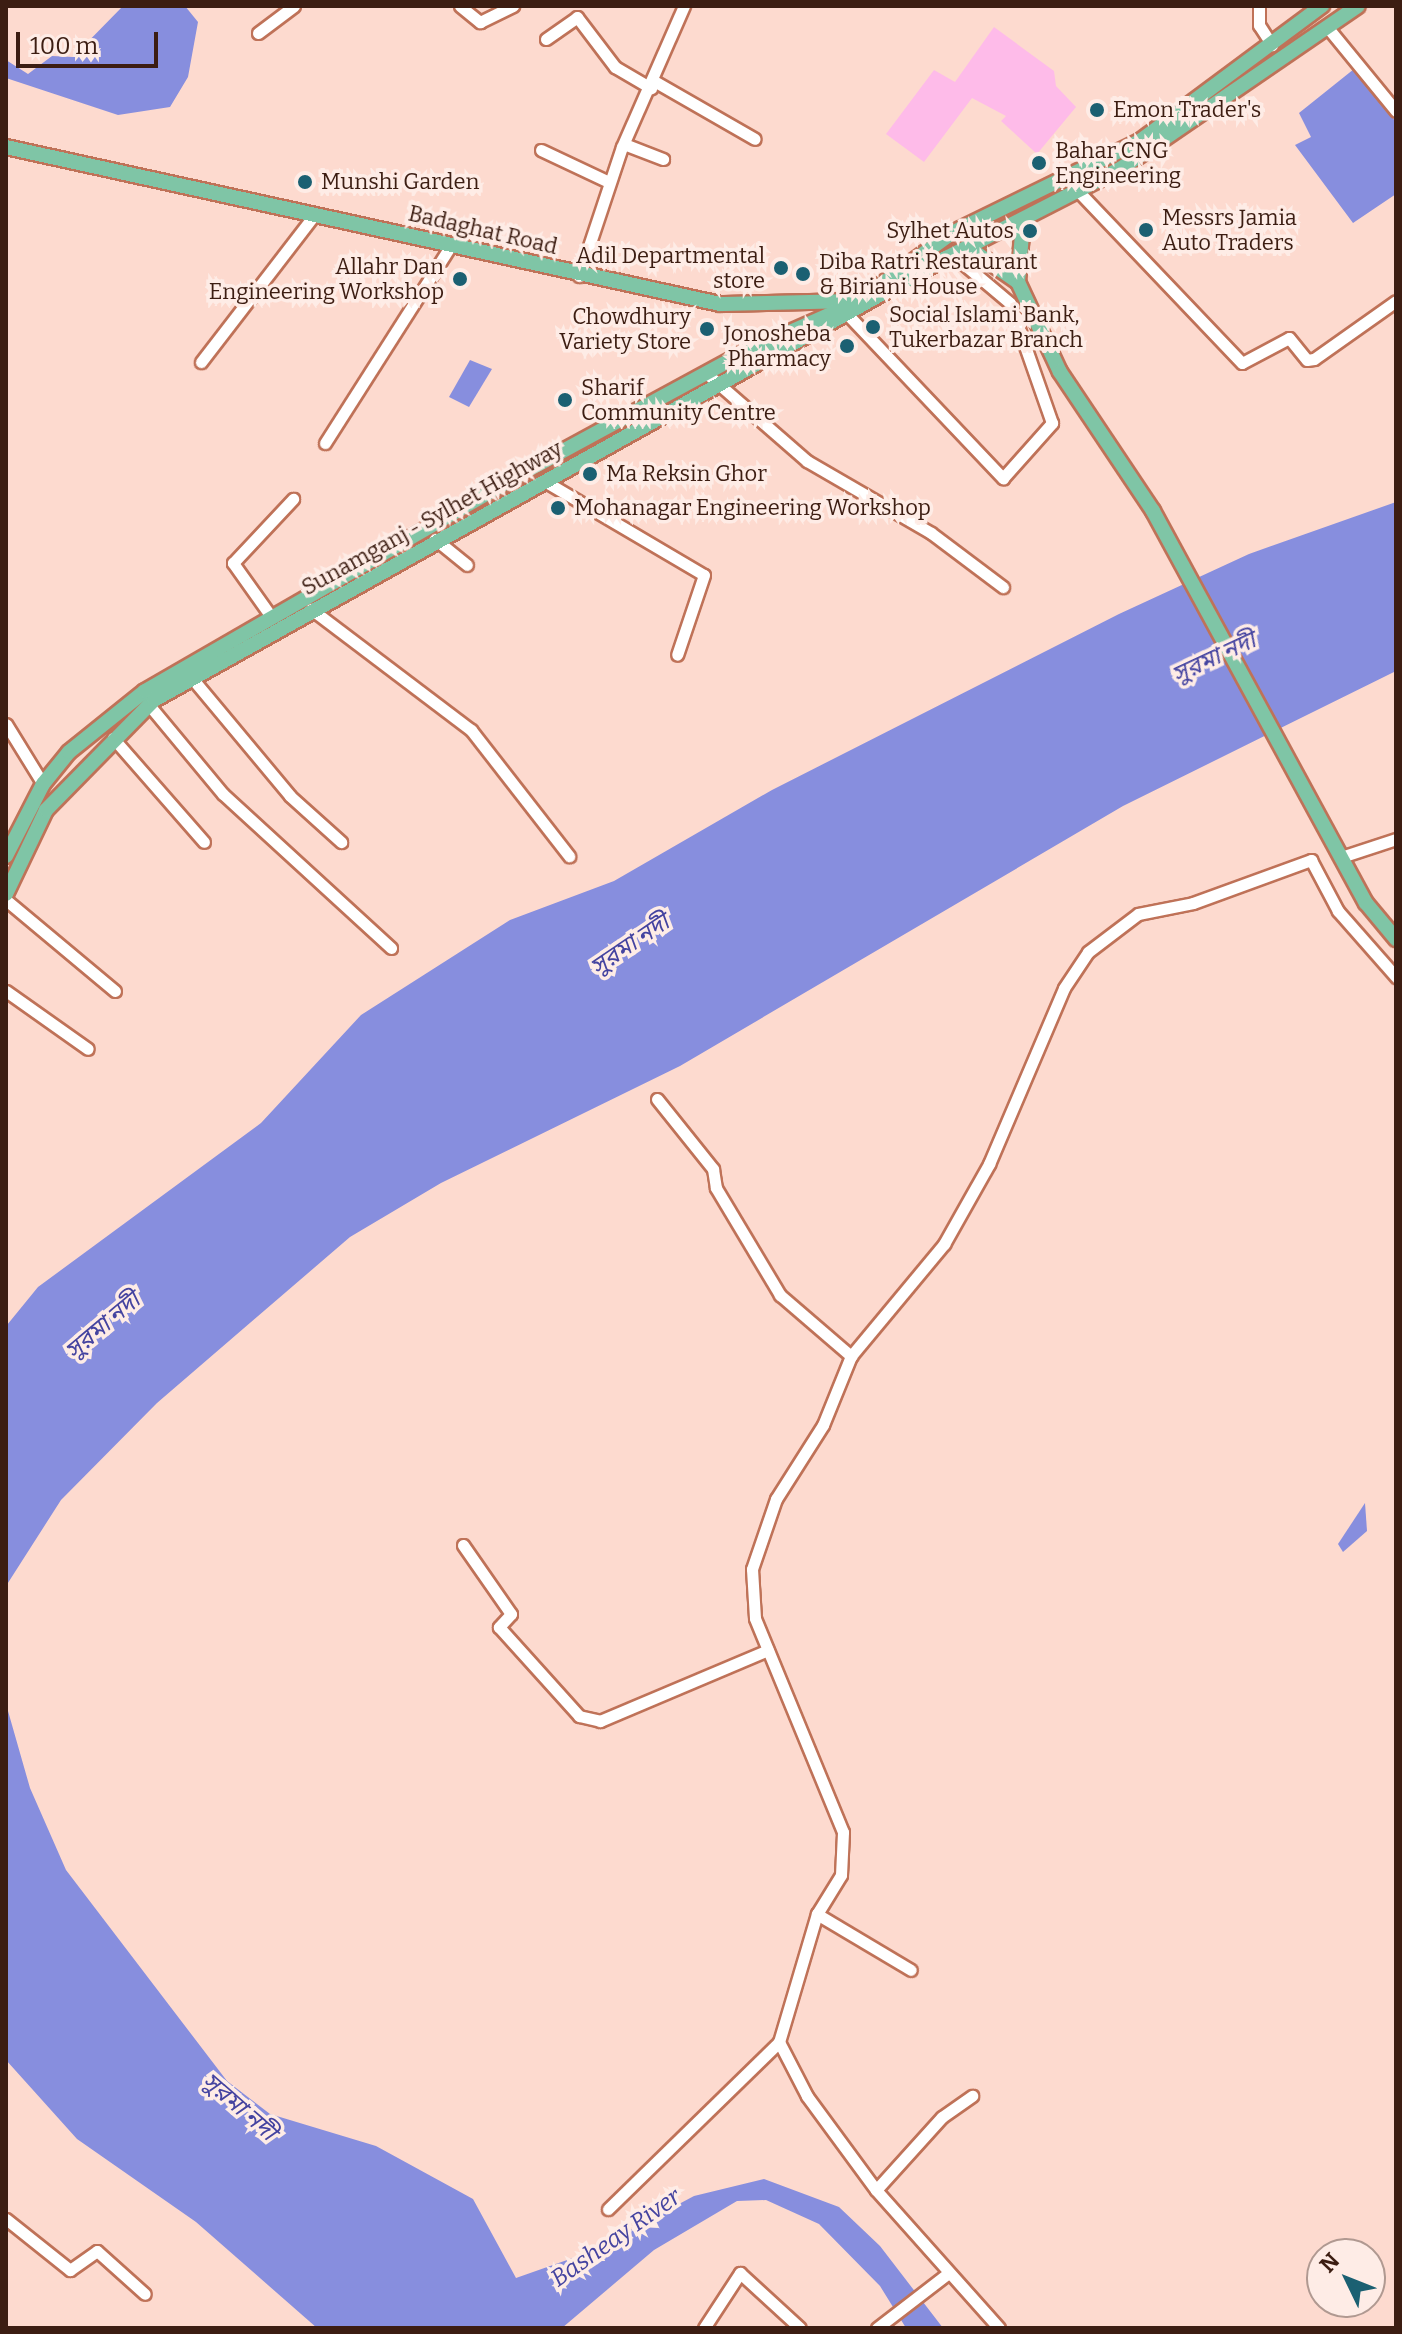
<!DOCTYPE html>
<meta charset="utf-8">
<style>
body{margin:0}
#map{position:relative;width:1402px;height:2334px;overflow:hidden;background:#fddacf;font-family:Bitter,"Noto Sans Bengali",serif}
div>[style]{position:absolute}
.green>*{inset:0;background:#febbe9}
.water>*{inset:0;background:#878ede}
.roads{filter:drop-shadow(2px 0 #bf7258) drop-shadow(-2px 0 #bf7258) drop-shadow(0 2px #bf7258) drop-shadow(0 -2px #bf7258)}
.minor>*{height:11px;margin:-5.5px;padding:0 5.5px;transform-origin:5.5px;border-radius:5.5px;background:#fff}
.major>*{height:14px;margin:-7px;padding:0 7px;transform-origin:7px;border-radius:7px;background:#7fc5a6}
.dots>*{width:22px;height:22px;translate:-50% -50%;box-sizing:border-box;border:4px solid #feece6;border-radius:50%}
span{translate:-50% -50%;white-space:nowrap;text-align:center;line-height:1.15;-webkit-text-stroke:7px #feece6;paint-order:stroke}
.poi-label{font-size:22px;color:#3c1d12}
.left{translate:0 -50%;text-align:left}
.right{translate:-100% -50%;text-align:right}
.street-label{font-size:22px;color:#3c1d12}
.water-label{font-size:24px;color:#4443a0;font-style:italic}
.frame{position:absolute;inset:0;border:8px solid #3c1d12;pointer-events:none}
.north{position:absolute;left:1306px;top:2238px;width:80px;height:80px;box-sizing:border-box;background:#feece6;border:2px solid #b09991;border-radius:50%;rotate:313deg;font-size:22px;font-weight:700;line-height:32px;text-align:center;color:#3c1d12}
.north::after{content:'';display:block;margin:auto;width:28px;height:36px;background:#1b6072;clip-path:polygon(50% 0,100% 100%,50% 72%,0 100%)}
.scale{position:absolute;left:16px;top:32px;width:142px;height:36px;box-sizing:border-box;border:4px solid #3c1d12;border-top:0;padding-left:10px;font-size:24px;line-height:28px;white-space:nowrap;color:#3c1d12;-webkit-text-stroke:6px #feece6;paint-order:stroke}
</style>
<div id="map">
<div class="green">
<i style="clip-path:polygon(994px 27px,1054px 71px,1056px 86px,1076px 107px,1037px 154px,1001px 121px,1006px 116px,972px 98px,924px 162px,886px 134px,934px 70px,955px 82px)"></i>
</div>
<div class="water">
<i style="clip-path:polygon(123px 6px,185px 6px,198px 22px,188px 77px,170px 107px,118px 115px,6px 78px,6px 60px,28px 74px,52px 56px,73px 57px)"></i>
<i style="clip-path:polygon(1354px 69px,1396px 122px,1396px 194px,1353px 223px,1295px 145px,1311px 137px,1299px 113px)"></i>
<i style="clip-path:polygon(470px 360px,492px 369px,469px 407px,449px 397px)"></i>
<i style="clip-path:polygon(1396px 502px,1396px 671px,1123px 806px,680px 1066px,441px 1183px,350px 1237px,157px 1403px,61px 1500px,6px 1586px,7px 1325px,38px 1287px,261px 1123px,361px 1015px,510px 920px,614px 881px,772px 790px,1119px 614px,1249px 554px)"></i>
<i style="clip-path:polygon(1365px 1503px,1367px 1531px,1343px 1552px,1338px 1544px)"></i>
<i style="clip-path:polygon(6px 1704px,30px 1788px,66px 1870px,227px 2081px,270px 2114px,376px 2146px,473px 2199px,516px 2278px,587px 2253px,694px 2196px,764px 2179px,839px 2207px,880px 2246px,943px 2328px,906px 2328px,880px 2286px,819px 2224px,766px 2200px,737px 2201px,654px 2250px,562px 2328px,317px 2328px,196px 2222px,77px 2139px,6px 2060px)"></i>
</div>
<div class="roads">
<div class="minor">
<i style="left:460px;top:6px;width:26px;rotate:39deg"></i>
<i style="left:480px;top:22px;width:37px;rotate:-26deg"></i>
<i style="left:1259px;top:6px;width:19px;rotate:90deg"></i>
<i style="left:1259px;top:25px;width:24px;rotate:57deg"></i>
<i style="left:1328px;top:28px;width:107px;rotate:50.7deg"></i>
<i style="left:258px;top:33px;width:45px;rotate:-36.9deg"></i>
<i style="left:546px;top:39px;width:38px;rotate:-35deg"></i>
<i style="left:577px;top:17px;width:63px;rotate:52.8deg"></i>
<i style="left:615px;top:67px;width:42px;rotate:30.3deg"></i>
<i style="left:654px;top:81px;width:116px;rotate:29.9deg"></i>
<i style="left:624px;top:144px;width:42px;rotate:21deg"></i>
<i style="left:541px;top:150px;width:75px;rotate:25.2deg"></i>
<i style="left:1079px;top:192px;width:236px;rotate:46.4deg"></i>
<i style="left:1242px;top:363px;width:53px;rotate:-28deg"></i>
<i style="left:1289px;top:338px;width:28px;rotate:51deg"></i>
<i style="left:1307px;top:360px;width:7px;rotate:-8deg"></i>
<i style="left:1314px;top:359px;width:100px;rotate:-35.3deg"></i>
<i style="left:579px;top:276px;width:136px;rotate:-71.6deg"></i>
<i style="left:622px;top:147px;width:154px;rotate:-66.3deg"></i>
<i style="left:849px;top:316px;width:224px;rotate:46.5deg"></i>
<i style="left:1003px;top:478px;width:74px;rotate:-48.3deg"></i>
<i style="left:1052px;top:423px;width:127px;rotate:-109.3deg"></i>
<i style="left:1010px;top:303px;width:75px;rotate:-139.9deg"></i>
<i style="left:201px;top:362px;width:187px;rotate:-52.4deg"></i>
<i style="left:706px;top:373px;width:134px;rotate:41.1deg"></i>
<i style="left:807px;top:461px;width:143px;rotate:30.1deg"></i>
<i style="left:931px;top:533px;width:90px;rotate:36.9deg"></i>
<i style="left:325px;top:443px;width:235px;rotate:-57.5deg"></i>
<i style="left:546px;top:482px;width:183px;rotate:30.5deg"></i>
<i style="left:704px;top:575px;width:84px;rotate:108.6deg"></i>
<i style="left:435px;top:539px;width:41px;rotate:39.1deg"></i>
<i style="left:311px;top:609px;width:201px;rotate:37.1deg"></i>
<i style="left:471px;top:730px;width:160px;rotate:52.1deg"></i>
<i style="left:270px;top:615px;width:64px;rotate:-125.4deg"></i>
<i style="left:233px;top:563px;width:88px;rotate:-46.8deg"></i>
<i style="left:191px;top:677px;width:155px;rotate:50.2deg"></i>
<i style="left:290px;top:796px;width:69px;rotate:42deg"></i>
<i style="left:149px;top:705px;width:116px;rotate:50.3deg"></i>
<i style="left:223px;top:794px;width:228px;rotate:42.5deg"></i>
<i style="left:6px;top:724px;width:70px;rotate:58.3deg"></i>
<i style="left:113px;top:738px;width:138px;rotate:48.8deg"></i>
<i style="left:1341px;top:857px;width:58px;rotate:-18.1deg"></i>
<i style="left:6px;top:900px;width:142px;rotate:39.9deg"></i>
<i style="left:6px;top:991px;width:100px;rotate:35.3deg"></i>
<i style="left:657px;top:1099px;width:90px;rotate:51.3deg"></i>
<i style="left:713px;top:1169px;width:19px;rotate:81deg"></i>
<i style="left:716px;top:1188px;width:125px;rotate:59.1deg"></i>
<i style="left:780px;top:1295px;width:94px;rotate:40.7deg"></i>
<i style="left:463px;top:1545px;width:84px;rotate:55.2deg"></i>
<i style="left:511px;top:1614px;width:18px;rotate:133deg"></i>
<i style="left:499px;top:1627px;width:120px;rotate:48deg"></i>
<i style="left:579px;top:1716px;width:22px;rotate:13deg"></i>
<i style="left:600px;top:1721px;width:182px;rotate:-22.9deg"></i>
<i style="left:817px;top:1914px;width:109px;rotate:30.8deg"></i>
<i style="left:876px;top:2190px;width:98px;rotate:-47.9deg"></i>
<i style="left:942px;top:2117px;width:37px;rotate:-35deg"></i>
<i style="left:608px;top:2209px;width:239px;rotate:-44.3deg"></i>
<i style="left:6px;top:2219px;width:82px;rotate:38.6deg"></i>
<i style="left:70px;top:2270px;width:33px;rotate:-35deg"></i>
<i style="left:97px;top:2251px;width:64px;rotate:41.9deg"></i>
<i style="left:704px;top:2328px;width:66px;rotate:-56.8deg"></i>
<i style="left:740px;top:2273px;width:81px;rotate:42.5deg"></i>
<i style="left:877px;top:2328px;width:88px;rotate:-37.6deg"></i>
<i style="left:999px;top:2328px;width:185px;rotate:-131.7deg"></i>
<i style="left:876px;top:2190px;width:117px;rotate:-126.3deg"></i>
<i style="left:807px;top:2096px;width:61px;rotate:-117.4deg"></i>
<i style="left:779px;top:2042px;width:134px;rotate:-73.5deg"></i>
<i style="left:817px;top:1914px;width:46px;rotate:-58.4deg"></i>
<i style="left:841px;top:1875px;width:43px;rotate:-87.3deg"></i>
<i style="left:843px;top:1832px;width:231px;rotate:-112.4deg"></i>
<i style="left:755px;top:1618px;width:49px;rotate:-93.5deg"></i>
<i style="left:752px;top:1569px;width:74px;rotate:-71.1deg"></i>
<i style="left:776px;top:1499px;width:88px;rotate:-57.6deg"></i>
<i style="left:823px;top:1425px;width:74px;rotate:-67.9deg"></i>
<i style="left:851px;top:1356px;width:146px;rotate:-50.3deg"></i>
<i style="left:944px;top:1244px;width:92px;rotate:-60.6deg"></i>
<i style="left:989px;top:1164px;width:191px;rotate:-66.9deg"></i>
<i style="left:1064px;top:988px;width:43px;rotate:-56.3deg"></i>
<i style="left:1088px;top:952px;width:63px;rotate:-37.2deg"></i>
<i style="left:1138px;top:914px;width:56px;rotate:-11.3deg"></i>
<i style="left:1193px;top:903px;width:126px;rotate:-20deg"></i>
<i style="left:1311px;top:860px;width:58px;rotate:62.1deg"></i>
<i style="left:1338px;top:911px;width:88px;rotate:48.7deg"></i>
</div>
<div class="major">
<i style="left:6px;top:147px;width:731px;rotate:12.4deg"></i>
<i style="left:720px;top:304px;width:136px;rotate:-1.3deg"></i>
<i style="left:969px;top:248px;width:60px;rotate:34.8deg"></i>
<i style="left:1018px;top:282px;width:99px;rotate:65deg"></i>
<i style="left:1060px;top:372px;width:167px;rotate:56.2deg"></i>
<i style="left:1153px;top:511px;width:446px;rotate:61.5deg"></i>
<i style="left:1366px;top:903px;width:47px;rotate:50.2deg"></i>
<i style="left:1018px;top:282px;width:60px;rotate:-85.2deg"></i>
<i style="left:874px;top:290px;width:97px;rotate:-36.2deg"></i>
<i style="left:952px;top:233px;width:209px;rotate:-26.1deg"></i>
<i style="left:1140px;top:141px;width:227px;rotate:-36.6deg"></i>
<i style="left:6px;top:856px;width:81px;rotate:-62.8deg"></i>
<i style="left:43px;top:784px;width:41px;rotate:-50.9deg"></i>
<i style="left:69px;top:752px;width:97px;rotate:-38.8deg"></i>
<i style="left:145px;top:691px;width:452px;rotate:-30deg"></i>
<i style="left:537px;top:465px;width:241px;rotate:-28.5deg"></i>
<i style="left:749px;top:350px;width:115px;rotate:-23.7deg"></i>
<i style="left:6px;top:894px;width:93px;rotate:-64.5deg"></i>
<i style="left:46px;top:810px;width:154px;rotate:-45.5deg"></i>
<i style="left:154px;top:700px;width:907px;rotate:-29.17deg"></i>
<i style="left:946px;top:258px;width:195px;rotate:-27.1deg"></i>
<i style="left:1120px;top:169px;width:288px;rotate:-34.4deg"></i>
</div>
</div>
<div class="dots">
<i style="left:1097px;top:110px;background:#1b6072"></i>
<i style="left:1039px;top:163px;background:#1b6072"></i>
<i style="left:305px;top:182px;background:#1b6072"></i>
<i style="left:1146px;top:230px;background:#1b6072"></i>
<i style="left:1030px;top:231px;background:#1b6072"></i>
<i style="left:781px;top:268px;background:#1b6072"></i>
<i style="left:803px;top:274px;background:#1b6072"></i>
<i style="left:460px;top:279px;background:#1b6072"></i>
<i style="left:873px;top:327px;background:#1b6072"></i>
<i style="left:707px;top:329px;background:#1b6072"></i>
<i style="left:847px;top:346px;background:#1b6072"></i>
<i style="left:565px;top:400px;background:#1b6072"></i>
<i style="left:590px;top:474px;background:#1b6072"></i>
<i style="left:558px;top:508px;background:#1b6072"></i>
</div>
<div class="poi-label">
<span class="left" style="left:1113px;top:110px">Emon Trader's</span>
<span class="left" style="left:1055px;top:163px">Bahar CNG<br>Engineering</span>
<span class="left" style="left:321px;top:182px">Munshi Garden</span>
<span class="left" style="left:1162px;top:230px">Messrs Jamia<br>Auto Traders</span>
<span class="right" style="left:1014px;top:231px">Sylhet Autos</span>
<span class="right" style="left:765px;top:268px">Adil Departmental<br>store</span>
<span class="left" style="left:819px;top:274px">Diba Ratri Restaurant<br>&amp; Biriani House</span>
<span class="right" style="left:444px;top:279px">Allahr Dan<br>Engineering Workshop</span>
<span class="left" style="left:889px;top:327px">Social Islami Bank,<br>Tukerbazar Branch</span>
<span class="right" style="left:691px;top:329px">Chowdhury<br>Variety Store</span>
<span class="right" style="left:831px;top:346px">Jonosheba<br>Pharmacy</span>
<span class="left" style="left:581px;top:400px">Sharif<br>Community Centre</span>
<span class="left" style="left:606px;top:474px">Ma Reksin Ghor</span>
<span class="left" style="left:574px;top:508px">Mohanagar Engineering Workshop</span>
</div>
<div class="street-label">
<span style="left:483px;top:230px;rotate:13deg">Badaghat Road</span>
<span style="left:432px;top:518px;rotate:-29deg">Sunamganj - Sylhet Highway</span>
</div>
<div class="water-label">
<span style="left:1214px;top:658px;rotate:-25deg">সুরমা নদী</span>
<span style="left:630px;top:945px;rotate:-34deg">সুরমা নদী</span>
<span style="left:103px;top:1326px;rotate:-40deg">সুরমা নদী</span>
<span style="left:239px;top:2107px;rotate:41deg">সুরমা নদী</span>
<span style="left:616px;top:2238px;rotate:-35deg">Basheay River</span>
</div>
<div class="frame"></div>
<div class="north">N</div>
<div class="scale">100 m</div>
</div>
